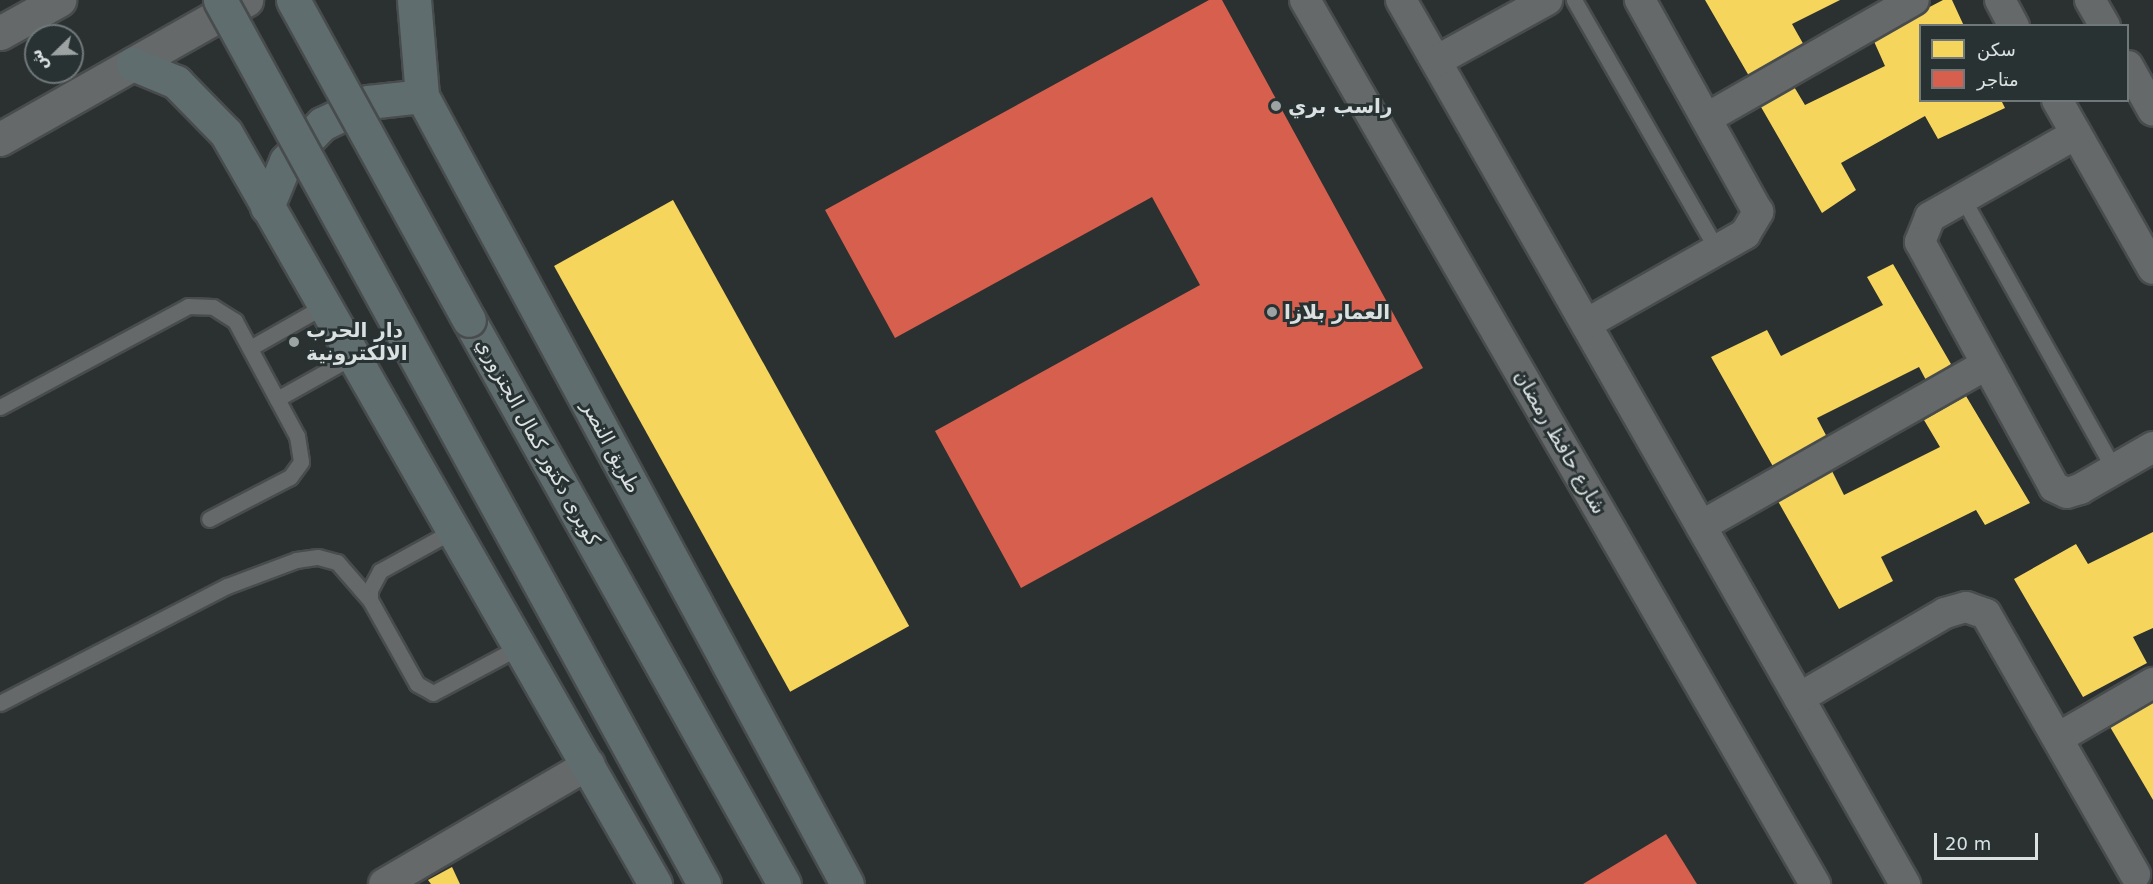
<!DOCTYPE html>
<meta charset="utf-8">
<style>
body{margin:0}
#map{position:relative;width:2153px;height:884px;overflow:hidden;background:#2b3031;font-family:"DejaVu Sans",Cairo,sans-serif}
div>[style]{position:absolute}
.homes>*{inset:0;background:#f6d55c;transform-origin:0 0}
.shops>*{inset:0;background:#d6604d}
.roads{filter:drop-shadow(2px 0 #484c4d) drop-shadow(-2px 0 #484c4d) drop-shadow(0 2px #484c4d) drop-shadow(0 -2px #484c4d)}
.service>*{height:15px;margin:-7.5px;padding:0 7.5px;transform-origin:7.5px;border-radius:7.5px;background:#666969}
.minor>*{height:30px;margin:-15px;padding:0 15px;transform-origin:15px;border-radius:15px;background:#666969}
.tertiary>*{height:33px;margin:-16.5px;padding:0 16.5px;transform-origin:16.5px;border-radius:16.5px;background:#666969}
.trunk>*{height:33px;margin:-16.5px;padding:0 16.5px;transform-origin:16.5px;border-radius:16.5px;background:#606d6e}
.bridges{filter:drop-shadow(2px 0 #484c4d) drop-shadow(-2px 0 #484c4d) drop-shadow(0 2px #484c4d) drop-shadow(0 -2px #484c4d)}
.trunk-bridge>*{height:33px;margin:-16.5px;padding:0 16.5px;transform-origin:16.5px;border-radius:16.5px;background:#606d6e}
.dots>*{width:16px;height:16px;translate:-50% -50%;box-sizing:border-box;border:3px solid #293233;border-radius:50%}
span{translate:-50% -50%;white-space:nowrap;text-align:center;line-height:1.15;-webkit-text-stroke:6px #293233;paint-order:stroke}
.poi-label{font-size:20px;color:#dbe1e1;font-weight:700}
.left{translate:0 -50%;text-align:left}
.street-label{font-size:20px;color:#dbe1e1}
.legend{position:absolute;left:1919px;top:24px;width:210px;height:78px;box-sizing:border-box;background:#293233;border:2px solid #707879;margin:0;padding:8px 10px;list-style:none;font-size:18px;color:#dbe1e1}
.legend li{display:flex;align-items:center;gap:12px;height:30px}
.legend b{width:30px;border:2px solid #707879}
.north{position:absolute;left:24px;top:24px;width:60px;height:60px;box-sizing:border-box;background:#293233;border:2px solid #707879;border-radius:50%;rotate:247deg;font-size:16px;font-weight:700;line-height:24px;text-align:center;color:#dbe1e1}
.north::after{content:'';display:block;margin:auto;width:21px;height:27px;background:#9da3a3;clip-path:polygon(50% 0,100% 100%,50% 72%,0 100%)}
.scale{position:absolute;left:1934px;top:833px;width:104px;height:27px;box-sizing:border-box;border:3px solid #dbe1e1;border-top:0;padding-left:8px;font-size:18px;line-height:21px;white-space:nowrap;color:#dbe1e1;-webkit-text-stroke:4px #293233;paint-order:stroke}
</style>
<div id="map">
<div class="homes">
<i style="clip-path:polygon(1705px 0,1840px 0,1792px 24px,1805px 47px,1749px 76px)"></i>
<i style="clip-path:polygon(1943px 0,1952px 0,1964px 26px,1920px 26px,1920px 100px,2001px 100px,2005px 108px,1938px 139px,1925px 116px,1841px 163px,1856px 190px,1822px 213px,1757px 100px,1790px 80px,1805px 105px,1885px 66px,1872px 37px)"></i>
<i style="left:673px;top:200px;width:487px;height:136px;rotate:61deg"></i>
<i style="clip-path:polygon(1893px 264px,1951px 364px,1927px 382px,1919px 367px,1817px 418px,1829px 441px,1775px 470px,1711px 357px,1767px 330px,1781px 356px,1883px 305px,1867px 277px)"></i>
<i style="clip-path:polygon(1966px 396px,2030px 503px,1985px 525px,1976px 510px,1881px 557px,1893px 581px,1839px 609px,1775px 496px,1831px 469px,1844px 495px,1940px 447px,1924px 420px)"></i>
<i style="clip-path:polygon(2153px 532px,2153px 628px,2133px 637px,2147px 663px,2083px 697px,2014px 579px,2076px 544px,2088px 564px)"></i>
<i style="clip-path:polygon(2153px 695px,2153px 800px,2106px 720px)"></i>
<i style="clip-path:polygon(452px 867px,460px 884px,431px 884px,428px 880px)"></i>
</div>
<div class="shops">
<i style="clip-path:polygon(1209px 0,1222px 0,1423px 368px,1021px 588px,935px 431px,1200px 285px,1152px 197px,895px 338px,825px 210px)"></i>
<i style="clip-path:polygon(1666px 834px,1697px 884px,1583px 884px)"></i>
</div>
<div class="roads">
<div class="service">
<i style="left:1574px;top:0;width:288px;rotate:60.2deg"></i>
<i style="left:1963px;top:199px;width:309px;rotate:60.8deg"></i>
<i style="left:250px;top:348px;width:85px;rotate:-29.6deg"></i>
<i style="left:277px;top:399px;width:88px;rotate:-29.2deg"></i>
<i style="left:0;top:407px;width:213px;rotate:-28.2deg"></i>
<i style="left:188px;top:306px;width:25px;rotate:2deg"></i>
<i style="left:213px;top:307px;width:26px;rotate:32deg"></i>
<i style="left:235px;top:321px;width:131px;rotate:61.7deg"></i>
<i style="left:297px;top:436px;width:26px;rotate:81deg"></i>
<i style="left:301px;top:462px;width:19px;rotate:126deg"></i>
<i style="left:290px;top:477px;width:91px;rotate:152.6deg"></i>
<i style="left:456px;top:529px;width:87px;rotate:151.1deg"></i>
<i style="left:380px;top:571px;width:21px;rotate:118deg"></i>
<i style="left:370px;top:590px;width:10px;rotate:90deg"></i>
<i style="left:370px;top:600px;width:96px;rotate:60.8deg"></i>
<i style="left:417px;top:684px;width:18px;rotate:29deg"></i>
<i style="left:433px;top:693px;width:102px;rotate:-28.1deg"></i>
<i style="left:0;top:703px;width:255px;rotate:-27.3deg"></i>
<i style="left:227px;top:586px;width:74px;rotate:-20.6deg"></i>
<i style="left:296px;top:560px;width:22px;rotate:-8deg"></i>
<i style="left:318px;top:557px;width:20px;rotate:15deg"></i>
<i style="left:337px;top:562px;width:50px;rotate:49deg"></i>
</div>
<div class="minor">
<i style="left:1305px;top:0;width:1021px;rotate:60.02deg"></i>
<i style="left:1401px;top:0;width:1018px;rotate:60.31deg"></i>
<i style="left:2000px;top:0;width:30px;rotate:62deg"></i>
<i style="left:2090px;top:0;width:30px;rotate:60deg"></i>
<i style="left:1436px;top:61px;width:127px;rotate:-28.8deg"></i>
<i style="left:2128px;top:66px;width:51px;rotate:60.9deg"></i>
<i style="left:2057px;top:100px;width:194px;rotate:60.4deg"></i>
<i style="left:1707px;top:118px;width:238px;rotate:-29.7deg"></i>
<i style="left:2076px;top:134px;width:168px;rotate:150.4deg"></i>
<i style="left:1930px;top:217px;width:27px;rotate:112deg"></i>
<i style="left:1920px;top:242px;width:279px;rotate:61.3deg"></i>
<i style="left:2054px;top:487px;width:14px;rotate:25deg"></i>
<i style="left:2067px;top:493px;width:14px;rotate:-17deg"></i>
<i style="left:2080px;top:489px;width:84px;rotate:-29.9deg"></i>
<i style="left:1586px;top:324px;width:183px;rotate:-29.5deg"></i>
<i style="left:1745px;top:234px;width:26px;rotate:-59deg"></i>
<i style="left:1758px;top:212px;width:243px;rotate:-119.1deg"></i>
<i style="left:1701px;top:526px;width:327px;rotate:-29.5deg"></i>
<i style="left:1799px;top:698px;width:169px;rotate:-30.2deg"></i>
<i style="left:1945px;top:613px;width:22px;rotate:-16deg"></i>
<i style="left:1966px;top:607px;width:21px;rotate:19deg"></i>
<i style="left:1986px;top:614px;width:300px;rotate:60.2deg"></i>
<i style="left:2058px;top:738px;width:110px;rotate:-30.1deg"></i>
<i style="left:384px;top:884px;width:238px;rotate:-30.3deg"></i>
</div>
<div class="tertiary">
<i style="left:0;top:33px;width:68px;rotate:-29.2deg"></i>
<i style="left:0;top:139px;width:283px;rotate:-29.5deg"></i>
</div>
<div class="trunk">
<i style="left:414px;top:0;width:96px;rotate:85.2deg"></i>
<i style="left:422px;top:96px;width:895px;rotate:61.66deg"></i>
<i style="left:133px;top:64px;width:47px;rotate:22.7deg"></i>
<i style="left:176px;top:82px;width:71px;rotate:45.6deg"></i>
<i style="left:226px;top:133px;width:865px;rotate:60.26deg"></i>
<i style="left:267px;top:207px;width:50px;rotate:-67.6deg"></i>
<i style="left:286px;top:161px;width:52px;rotate:-45.8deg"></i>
<i style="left:322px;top:124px;width:51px;rotate:-25.6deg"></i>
<i style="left:368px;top:102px;width:54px;rotate:-6.3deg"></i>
<i style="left:469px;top:320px;width:646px;rotate:60.82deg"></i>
</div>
</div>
<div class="bridges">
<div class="trunk-bridge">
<i style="left:220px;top:0;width:1008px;rotate:61.3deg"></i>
<i style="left:293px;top:0;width:365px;rotate:61.2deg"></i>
</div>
</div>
<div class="dots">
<i style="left:1276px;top:106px;background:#9da3a3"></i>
<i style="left:1272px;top:312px;background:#9da3a3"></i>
<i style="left:294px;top:342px;background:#9da3a3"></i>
</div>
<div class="poi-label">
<span class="left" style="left:1288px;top:106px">راسب بري</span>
<span class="left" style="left:1284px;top:312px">العمار بلازا</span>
<span class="left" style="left:306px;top:342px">دار الحرب<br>الالكترونية</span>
</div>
<div class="street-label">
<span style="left:538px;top:442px;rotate:61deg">كوبرى دكتور كمال الجنزوري</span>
<span style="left:1560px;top:442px;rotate:60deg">شارع حافظ رمضان</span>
<span style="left:611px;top:447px;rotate:62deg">طريق النصر</span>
</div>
<ul class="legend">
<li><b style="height:16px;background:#f6d55c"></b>سكن</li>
<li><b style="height:16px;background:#d6604d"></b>متاجر</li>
</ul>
<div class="north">ش</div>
<div class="scale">20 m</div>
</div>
